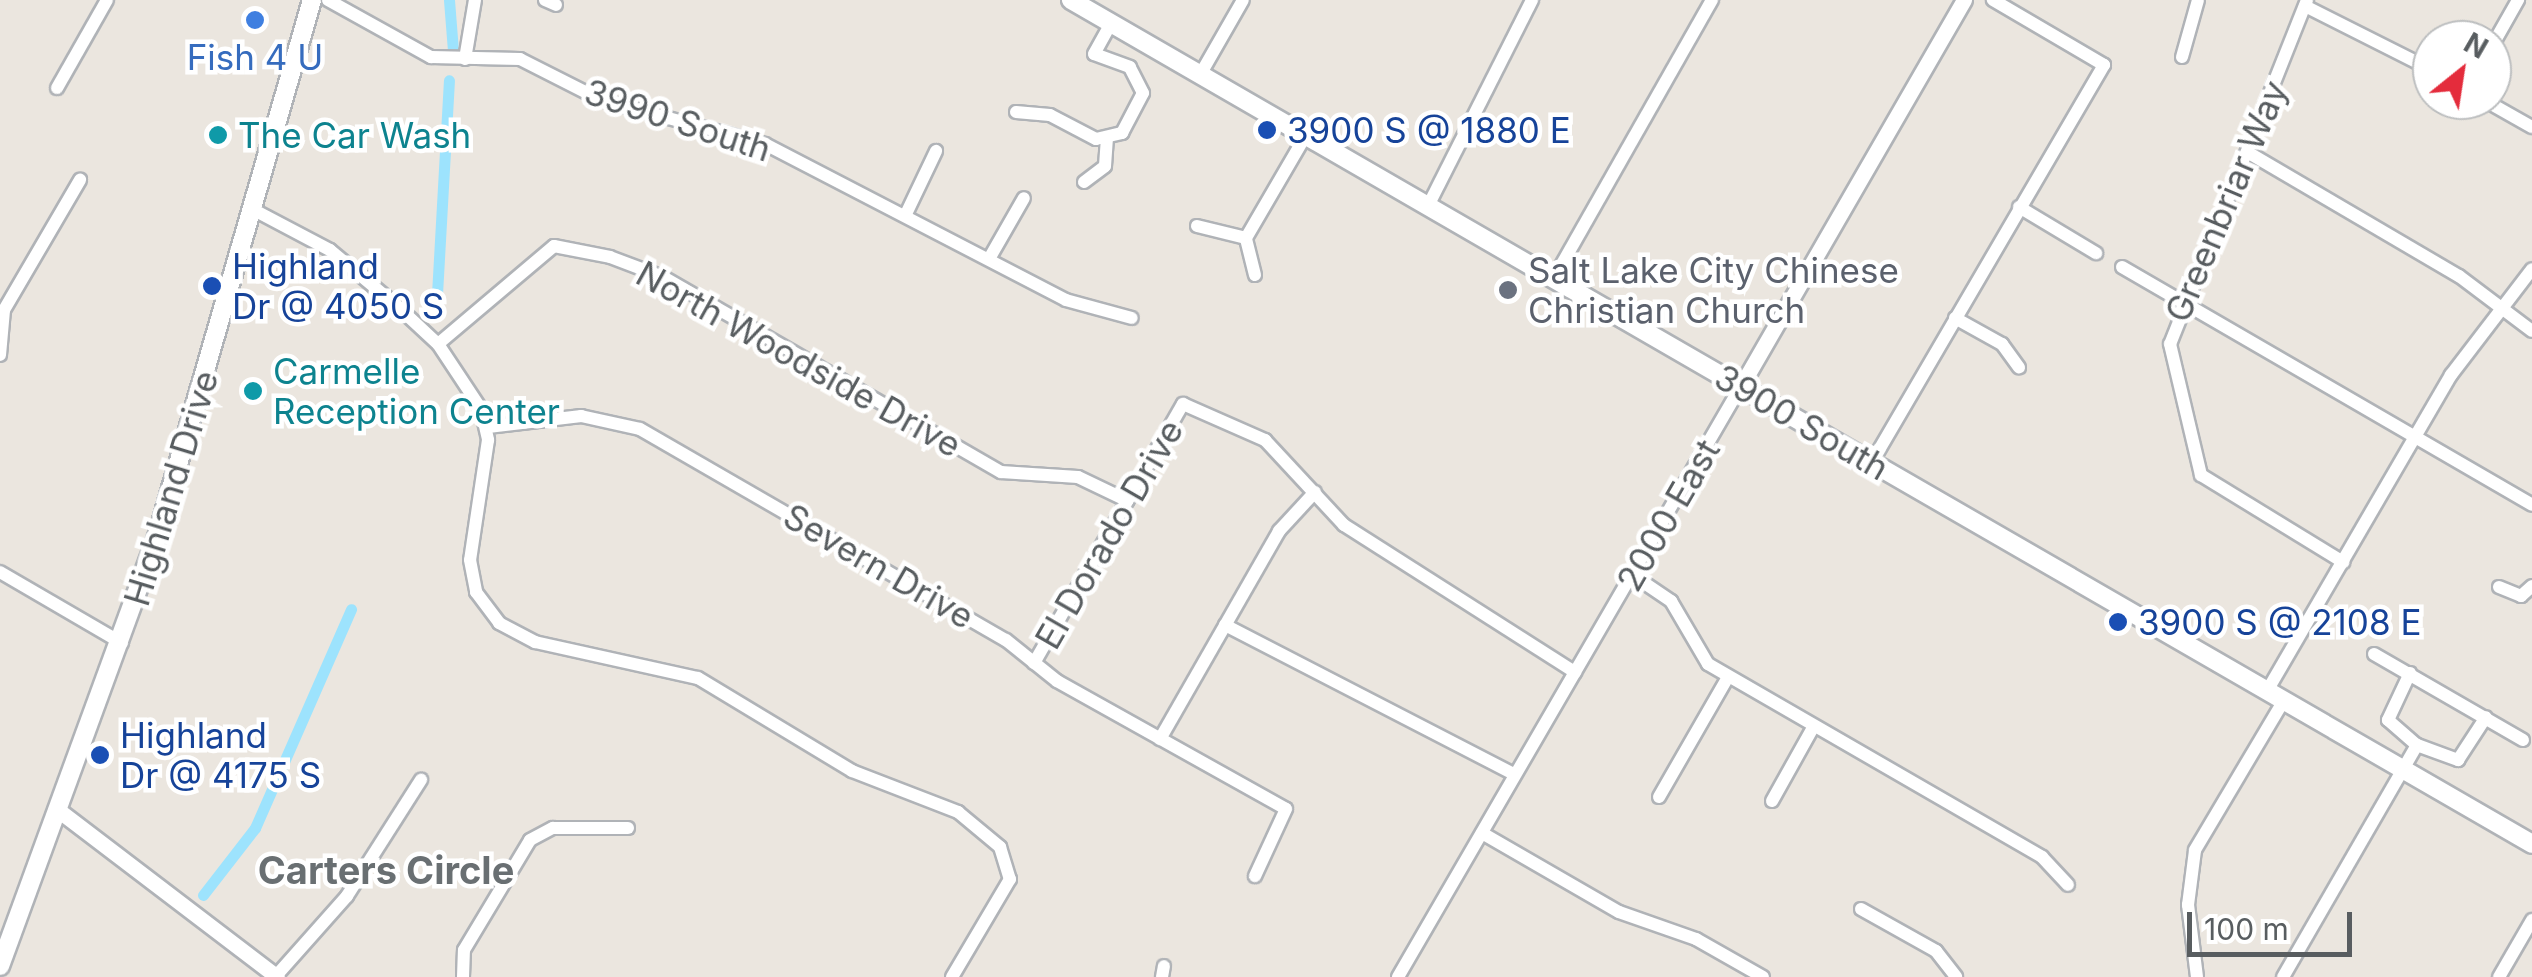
<!DOCTYPE html>
<style>
body{margin:0}
#map{position:relative;width:2532px;height:977px;overflow:hidden;background:#ebe6df;font-family:Inter,sans-serif}
div>[style]{position:absolute}
.canal>*{height:11px;margin:-5.5px;padding:0 5.5px;transform-origin:5.5px;border-radius:5.5px;background:#9de3fd}
.roads{filter:drop-shadow(2px 0 #b0b3b7) drop-shadow(-2px 0 #b0b3b7) drop-shadow(0 2px #b0b3b7) drop-shadow(0 -2px #b0b3b7)}
.minor>*{height:12px;margin:-6px;padding:0 6px;transform-origin:6px;border-radius:6px;background:#fff}
.tertiary>*{height:15px;margin:-7.5px;padding:0 7.5px;transform-origin:7.5px;border-radius:7.5px;background:#fff}
.secondary>*{height:18px;margin:-9px;padding:0 9px;transform-origin:9px;border-radius:9px;background:#fff}
.dots>*{width:28px;height:28px;translate:-50% -50%;box-sizing:border-box;border:5px solid #fff;border-radius:50%}
span{translate:-50% -50%;white-space:nowrap;text-align:center;line-height:1.15;-webkit-text-stroke:9px #fff;paint-order:stroke}
.shop-label{font-size:35px;color:#366cbe}
.street-label{font-size:35px;color:#585d60}
.transit-label{font-size:35px;color:#164399}
.left{translate:0 -50%;text-align:left}
.culture-label{font-size:35px;color:#0d838f}
.worship-label{font-size:35px;color:#5b616d}
.neighbourhood-label{font-size:38px;color:#696f72;font-weight:700}
.north{position:absolute;left:2412px;top:20px;width:100px;height:100px;box-sizing:border-box;background:#fff;border:2px solid #bcbebf;border-radius:50%;rotate:30deg;font-size:28px;font-weight:700;line-height:40px;text-align:center;color:#585d60}
.north::after{content:'';display:block;margin:auto;width:35px;height:45px;background:#e42c3c;clip-path:polygon(50% 0,100% 100%,50% 72%,0 100%)}
.scale{position:absolute;left:2187px;top:912px;width:165px;height:45px;box-sizing:border-box;border:5px solid #585d60;border-top:0;padding-left:12px;font-size:30px;line-height:35px;white-space:nowrap;color:#585d60;-webkit-text-stroke:8px #fff;paint-order:stroke}
</style>
<div id="map">
<div class="canal">
<i style="left:449px;top:0;width:51px;rotate:85.5deg"></i>
<i style="left:436px;top:312px;width:232px;rotate:-86.8deg"></i>
<i style="left:203px;top:895px;width:85px;rotate:-52.2deg"></i>
<i style="left:255px;top:828px;width:239px;rotate:-66.3deg"></i>
</div>
<div class="roads">
<div class="minor">
<i style="left:328px;top:0;width:118px;rotate:29deg"></i>
<i style="left:431px;top:57px;width:89px;rotate:1.3deg"></i>
<i style="left:520px;top:59px;width:91px;rotate:26.8deg"></i>
<i style="left:601px;top:100px;width:170px;rotate:15deg"></i>
<i style="left:765px;top:144px;width:339px;rotate:27.4deg"></i>
<i style="left:1066px;top:300px;width:68px;rotate:15.3deg"></i>
<i style="left:545px;top:0;width:12px;rotate:24deg"></i>
<i style="left:2307px;top:0;width:370px;rotate:111.7deg"></i>
<i style="left:2170px;top:344px;width:135px;rotate:76.7deg"></i>
<i style="left:2201px;top:475px;width:167px;rotate:31.5deg"></i>
<i style="left:2305px;top:6px;width:142px;rotate:26.7deg"></i>
<i style="left:2492px;top:46px;width:53px;rotate:-60.5deg"></i>
<i style="left:2182px;top:57px;width:59px;rotate:-74.3deg"></i>
<i style="left:465px;top:59px;width:60px;rotate:-80.4deg"></i>
<i style="left:1200px;top:75px;width:86px;rotate:-60.2deg"></i>
<i style="left:57px;top:88px;width:101px;rotate:-60.4deg"></i>
<i style="left:2484px;top:100px;width:55px;rotate:29.4deg"></i>
<i style="left:1016px;top:112px;width:34px;rotate:5deg"></i>
<i style="left:1050px;top:115px;width:52px;rotate:27.6deg"></i>
<i style="left:1096px;top:139px;width:27px;rotate:-13deg"></i>
<i style="left:1122px;top:133px;width:45px;rotate:-62.3deg"></i>
<i style="left:1143px;top:93px;width:29px;rotate:-117deg"></i>
<i style="left:1130px;top:67px;width:38px;rotate:-160deg"></i>
<i style="left:1094px;top:54px;width:35px;rotate:-61deg"></i>
<i style="left:2249px;top:153px;width:243px;rotate:30.4deg"></i>
<i style="left:2459px;top:276px;width:91px;rotate:37deg"></i>
<i style="left:1084px;top:182px;width:26px;rotate:-37deg"></i>
<i style="left:1105px;top:166px;width:26px;rotate:-86deg"></i>
<i style="left:1428px;top:206px;width:231px;rotate:-63.2deg"></i>
<i style="left:2019px;top:207px;width:90px;rotate:30.9deg"></i>
<i style="left:254px;top:210px;width:86px;rotate:27.8deg"></i>
<i style="left:330px;top:250px;width:86px;rotate:39.8deg"></i>
<i style="left:396px;top:305px;width:57px;rotate:42.9deg"></i>
<i style="left:438px;top:344px;width:78px;rotate:56.5deg"></i>
<i style="left:481px;top:409px;width:32px;rotate:77deg"></i>
<i style="left:488px;top:440px;width:121px;rotate:98.5deg"></i>
<i style="left:470px;top:560px;width:33px;rotate:79deg"></i>
<i style="left:476px;top:592px;width:39px;rotate:53deg"></i>
<i style="left:499px;top:623px;width:41px;rotate:27.8deg"></i>
<i style="left:535px;top:642px;width:167px;rotate:12.5deg"></i>
<i style="left:698px;top:678px;width:180px;rotate:31.1deg"></i>
<i style="left:852px;top:771px;width:114px;rotate:21.1deg"></i>
<i style="left:958px;top:812px;width:55px;rotate:39.8deg"></i>
<i style="left:1000px;top:847px;width:34px;rotate:73deg"></i>
<i style="left:1010px;top:879px;width:114px;rotate:120.6deg"></i>
<i style="left:906px;top:214px;width:70px;rotate:-64.5deg"></i>
<i style="left:1197px;top:226px;width:50px;rotate:13.8deg"></i>
<i style="left:989px;top:259px;width:70px;rotate:-60.2deg"></i>
<i style="left:2122px;top:267px;width:474px;rotate:30.1deg"></i>
<i style="left:1255px;top:275px;width:38px;rotate:-104deg"></i>
<i style="left:1246px;top:238px;width:119px;rotate:-59.8deg"></i>
<i style="left:1554px;top:278px;width:320px;rotate:-60.4deg"></i>
<i style="left:1955px;top:318px;width:54px;rotate:29deg"></i>
<i style="left:2002px;top:344px;width:29px;rotate:54deg"></i>
<i style="left:438px;top:344px;width:152px;rotate:-40.2deg"></i>
<i style="left:554px;top:246px;width:57px;rotate:11.1deg"></i>
<i style="left:610px;top:257px;width:57px;rotate:20.7deg"></i>
<i style="left:663px;top:277px;width:390px;rotate:30deg"></i>
<i style="left:1001px;top:472px;width:77px;rotate:3.7deg"></i>
<i style="left:1078px;top:477px;width:55px;rotate:25.6deg"></i>
<i style="left:0;top:355px;width:45px;rotate:-84.9deg"></i>
<i style="left:4px;top:310px;width:151px;rotate:-59.7deg"></i>
<i style="left:488px;top:427px;width:94px;rotate:-6.7deg"></i>
<i style="left:581px;top:416px;width:60px;rotate:12.4deg"></i>
<i style="left:640px;top:429px;width:422px;rotate:30deg"></i>
<i style="left:1006px;top:640px;width:65px;rotate:38.8deg"></i>
<i style="left:1057px;top:681px;width:262px;rotate:29.2deg"></i>
<i style="left:1286px;top:809px;width:74px;rotate:114.8deg"></i>
<i style="left:1872px;top:462px;width:460px;rotate:-59.7deg"></i>
<i style="left:2104px;top:65px;width:129px;rotate:-149.6deg"></i>
<i style="left:0;top:572px;width:141px;rotate:30.2deg"></i>
<i style="left:1634px;top:576px;width:45px;rotate:34deg"></i>
<i style="left:1671px;top:601px;width:73px;rotate:59.6deg"></i>
<i style="left:1708px;top:664px;width:386px;rotate:30deg"></i>
<i style="left:2042px;top:857px;width:38px;rotate:47deg"></i>
<i style="left:2499px;top:587px;width:24px;rotate:22deg"></i>
<i style="left:2521px;top:596px;width:15px;rotate:-42deg"></i>
<i style="left:1225px;top:625px;width:326px;rotate:27.3deg"></i>
<i style="left:2374px;top:654px;width:172px;rotate:30deg"></i>
<i style="left:1034px;top:663px;width:299px;rotate:-60.1deg"></i>
<i style="left:1183px;top:404px;width:90px;rotate:23.7deg"></i>
<i style="left:1265px;top:440px;width:116px;rotate:47.1deg"></i>
<i style="left:1344px;top:525px;width:274px;rotate:32.5deg"></i>
<i style="left:2410px;top:673px;width:52px;rotate:115.1deg"></i>
<i style="left:2388px;top:720px;width:38px;rotate:41deg"></i>
<i style="left:2417px;top:745px;width:44px;rotate:20.1deg"></i>
<i style="left:2458px;top:760px;width:51px;rotate:-56.9deg"></i>
<i style="left:2267px;top:691px;width:366px;rotate:-59.8deg"></i>
<i style="left:2451px;top:375px;width:133px;rotate:-52.6deg"></i>
<i style="left:1160px;top:739px;width:240px;rotate:-60.2deg"></i>
<i style="left:1279px;top:531px;width:53px;rotate:-47.3deg"></i>
<i style="left:1659px;top:797px;width:138px;rotate:-60.1deg"></i>
<i style="left:1772px;top:801px;width:86px;rotate:-60.8deg"></i>
<i style="left:1482px;top:833px;width:158px;rotate:30deg"></i>
<i style="left:1619px;top:912px;width:82px;rotate:19.3deg"></i>
<i style="left:1696px;top:939px;width:77px;rotate:29.6deg"></i>
<i style="left:1861px;top:909px;width:86px;rotate:29.2deg"></i>
<i style="left:1936px;top:951px;width:33px;rotate:52deg"></i>
<i style="left:276px;top:976px;width:107px;rotate:-48.4deg"></i>
<i style="left:347px;top:896px;width:138px;rotate:-57.5deg"></i>
<i style="left:463px;top:977px;width:27px;rotate:-88deg"></i>
<i style="left:464px;top:950px;width:128px;rotate:-59deg"></i>
<i style="left:530px;top:840px;width:26px;rotate:-28deg"></i>
<i style="left:553px;top:828px;width:75px"></i>
<i style="left:1162px;top:977px;width:11px;rotate:-80deg"></i>
<i style="left:1398px;top:977px;width:683px;rotate:-59.87deg"></i>
<i style="left:2197px;top:977px;width:73px;rotate:-97.1deg"></i>
<i style="left:2188px;top:905px;width:55px;rotate:-82.7deg"></i>
<i style="left:2195px;top:850px;width:174px;rotate:-59.3deg"></i>
<i style="left:2283px;top:977px;width:268px;rotate:-60deg"></i>
<i style="left:2499px;top:977px;width:66px;rotate:-59.9deg"></i>
</div>
<div class="tertiary">
<i style="left:1741px;top:386px;width:446px;rotate:-60deg"></i>
<i style="left:62px;top:813px;width:270px;rotate:37.3deg"></i>
</div>
<div class="secondary">
<i style="left:1071px;top:0;width:1687px;rotate:30.01deg"></i>
<i style="left:0;top:966px;width:457px;rotate:-69.9deg"></i>
<i style="left:157px;top:537px;width:559px;rotate:-73.9deg"></i>
</div>
</div>
<div class="dots">
<i style="left:255px;top:20px;background:#3f7fe0"></i>
<i style="left:1267px;top:130px;background:#1a4fb4"></i>
<i style="left:218px;top:135px;background:#0f9aa8"></i>
<i style="left:212px;top:286px;background:#1a4fb4"></i>
<i style="left:1508px;top:290px;background:#6b7280"></i>
<i style="left:253px;top:391px;background:#0f9aa8"></i>
<i style="left:2118px;top:622px;background:#1a4fb4"></i>
<i style="left:100px;top:755px;background:#1a4fb4"></i>
</div>
<div class="shop-label">
<span style="left:255px;top:57px">Fish 4 U</span>
</div>
<div class="street-label">
<span style="left:678px;top:120px;rotate:18deg">3990 South</span>
<span style="left:2226px;top:201px;rotate:-67deg">Greenbriar Way</span>
<span style="left:799px;top:359px;rotate:29deg">North Woodside Drive</span>
<span style="left:1802px;top:422px;rotate:30deg">3900 South</span>
<span style="left:171px;top:488px;rotate:-73deg">Highland Drive</span>
<span style="left:1668px;top:515px;rotate:-60deg">2000 East</span>
<span style="left:1109px;top:534px;rotate:-60deg">El Dorado Drive</span>
<span style="left:879px;top:566px;rotate:30deg">Severn Drive</span>
</div>
<div class="transit-label">
<span class="left" style="left:1287px;top:130px">3900 S @ 1880 E</span>
<span class="left" style="left:232px;top:286px">Highland<br>Dr @ 4050 S</span>
<span class="left" style="left:2138px;top:622px">3900 S @ 2108 E</span>
<span class="left" style="left:120px;top:755px">Highland<br>Dr @ 4175 S</span>
</div>
<div class="culture-label">
<span class="left" style="left:238px;top:135px">The Car Wash</span>
<span class="left" style="left:273px;top:391px">Carmelle<br>Reception Center</span>
</div>
<div class="worship-label">
<span class="left" style="left:1528px;top:290px">Salt Lake City Chinese<br>Christian Church</span>
</div>
<div class="neighbourhood-label">
<span style="left:386px;top:871px">Carters Circle</span>
</div>
<div class="north">N</div>
<div class="scale">100 m</div>
</div>
